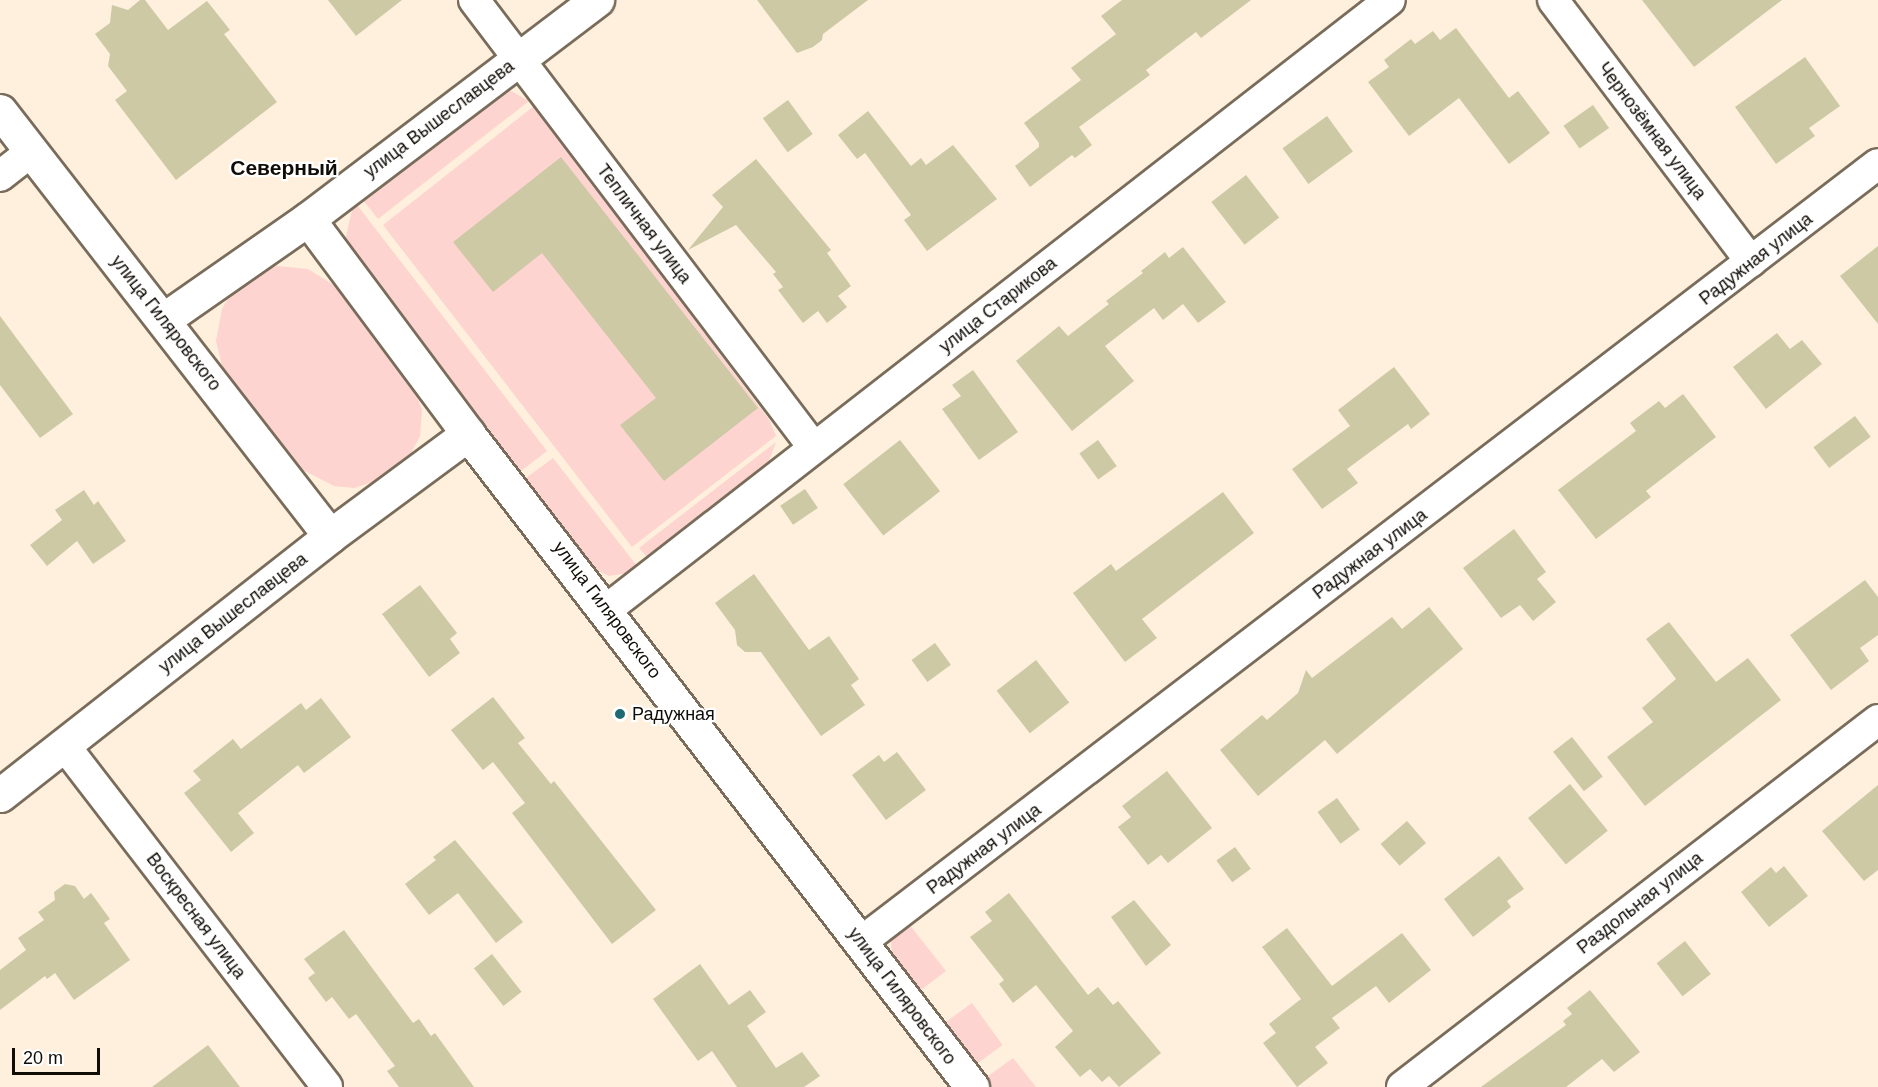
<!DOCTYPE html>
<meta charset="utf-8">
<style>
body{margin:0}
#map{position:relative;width:1878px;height:1087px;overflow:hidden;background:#fef0dc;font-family:Arial,sans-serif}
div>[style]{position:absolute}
.green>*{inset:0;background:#fdd4d0;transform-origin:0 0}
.building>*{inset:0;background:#cdc9a5;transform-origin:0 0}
.roads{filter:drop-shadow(2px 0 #796c5b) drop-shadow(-2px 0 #796c5b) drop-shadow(0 2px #796c5b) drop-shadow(0 -2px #796c5b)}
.minor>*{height:30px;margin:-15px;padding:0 15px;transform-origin:15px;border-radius:15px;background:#fff}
.tertiary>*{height:33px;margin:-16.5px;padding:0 16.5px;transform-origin:16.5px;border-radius:16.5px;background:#fff}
.dots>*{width:16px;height:16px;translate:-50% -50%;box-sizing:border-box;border:3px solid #fff;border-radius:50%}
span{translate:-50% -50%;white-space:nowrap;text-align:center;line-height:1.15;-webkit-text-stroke:4.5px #fff;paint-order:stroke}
.street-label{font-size:18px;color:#100c06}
.poi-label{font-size:18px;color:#100c06}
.left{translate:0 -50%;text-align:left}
.quarter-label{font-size:21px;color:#100c06;font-weight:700}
.scale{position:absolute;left:12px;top:1048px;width:88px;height:27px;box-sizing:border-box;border:3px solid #100c06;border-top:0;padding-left:8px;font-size:18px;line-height:21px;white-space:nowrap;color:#100c06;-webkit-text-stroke:4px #fff;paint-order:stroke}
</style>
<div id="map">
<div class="green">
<i style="clip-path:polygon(499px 91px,511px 91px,529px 101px,378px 219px,359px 195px)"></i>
<i style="clip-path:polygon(534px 106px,770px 421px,776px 436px,632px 547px,383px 225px)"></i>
<i style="clip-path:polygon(354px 201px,547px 451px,517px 474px,344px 245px)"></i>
<i style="clip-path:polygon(277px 266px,308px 269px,340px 289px,414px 388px,422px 410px,420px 436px,408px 459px,379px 480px,354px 488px,334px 486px,297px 467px,222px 366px,216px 341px,222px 309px,231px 293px,260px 271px)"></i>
<i style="clip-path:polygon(776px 442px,769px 461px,648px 558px,639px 548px)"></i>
<i style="clip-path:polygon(553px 458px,637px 566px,628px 573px,609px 576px,590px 567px,522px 481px)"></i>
<i style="clip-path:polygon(905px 919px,946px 971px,917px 993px,892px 961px,891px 939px)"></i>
<i style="left:972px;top:1003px;width:52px;height:36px;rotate:54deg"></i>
<i style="clip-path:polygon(1013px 1058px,1036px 1087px,990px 1087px,984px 1079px)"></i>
</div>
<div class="building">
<i style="clip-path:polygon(140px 0,145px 0,168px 30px,207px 1px,230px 30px,224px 34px,277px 102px,176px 180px,115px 100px,127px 91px,108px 66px,110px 54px,95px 34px,110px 23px,112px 5px,128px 10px)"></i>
<i style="clip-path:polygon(328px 0,402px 0,356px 36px)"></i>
<i style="clip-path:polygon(757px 0,868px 0,823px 34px,822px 40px,813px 47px,797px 53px)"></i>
<i style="clip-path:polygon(1122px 0,1251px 0,1201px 38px,1196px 32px,1146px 70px,1150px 75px,1079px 127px,1092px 145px,1075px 158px,1072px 155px,1030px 187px,1015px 166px,1039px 147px,1039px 143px,1024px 123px,1081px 80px,1071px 68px,1116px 34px,1101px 16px)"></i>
<i style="clip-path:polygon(1642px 0,1782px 0,1694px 67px)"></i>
<i style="clip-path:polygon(1456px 28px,1509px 98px,1518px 91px,1550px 133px,1509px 164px,1459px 98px,1409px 136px,1368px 82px,1389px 67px,1384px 60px,1411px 39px,1415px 44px,1433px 31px,1440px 40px)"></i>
<i style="clip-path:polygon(1805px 57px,1840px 106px,1809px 128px,1815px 136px,1776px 164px,1735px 107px)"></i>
<i style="left:788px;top:100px;width:42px;height:31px;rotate:54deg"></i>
<i style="left:1593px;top:105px;width:28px;height:36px;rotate:55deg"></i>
<i style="clip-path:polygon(868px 111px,911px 166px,921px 158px,926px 165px,953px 145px,997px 199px,927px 251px,904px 220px,911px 215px,865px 153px,857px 159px,838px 135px)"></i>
<i style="left:1327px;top:116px;width:44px;height:55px;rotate:54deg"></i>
<i style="clip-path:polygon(561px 157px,758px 408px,664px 481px,620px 425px,656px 398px,542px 253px,493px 292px,453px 242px)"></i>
<i style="clip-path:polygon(756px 159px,831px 250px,827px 253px,851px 286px,838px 296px,847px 307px,827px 323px,818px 311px,803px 323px,778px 290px,783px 287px,773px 274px,776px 272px,736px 225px,688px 250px,723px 207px,712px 195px)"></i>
<i style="left:1246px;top:175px;width:54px;height:44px;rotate:52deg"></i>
<i style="clip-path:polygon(1878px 246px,1878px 324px,1840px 276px)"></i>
<i style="clip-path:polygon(1183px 247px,1226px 302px,1198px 323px,1183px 304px,1163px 320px,1154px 308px,1105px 346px,1134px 381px,1072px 431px,1016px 361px,1059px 326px,1068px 336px,1109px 304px,1106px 301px,1143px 273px,1141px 271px,1165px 252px,1169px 258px)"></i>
<i style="clip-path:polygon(0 316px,73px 414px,40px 438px,0 385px)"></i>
<i style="clip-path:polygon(1777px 333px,1790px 349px,1802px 340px,1822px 364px,1766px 409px,1733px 367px)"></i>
<i style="clip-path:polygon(1394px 367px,1430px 414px,1411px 429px,1408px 424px,1347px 469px,1358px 483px,1322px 509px,1292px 469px,1350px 426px,1338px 410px)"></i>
<i style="clip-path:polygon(973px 370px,1018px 432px,979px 460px,942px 409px,961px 396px,952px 385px)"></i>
<i style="clip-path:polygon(1683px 394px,1716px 437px,1646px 491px,1651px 497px,1596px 539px,1558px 490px,1636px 431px,1630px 423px,1659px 401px,1665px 408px)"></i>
<i style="left:1855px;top:416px;width:26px;height:52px;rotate:53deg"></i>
<i style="left:900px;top:440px;width:65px;height:72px;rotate:52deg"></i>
<i style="left:1098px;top:440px;width:32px;height:23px;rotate:54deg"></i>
<i style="left:805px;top:489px;width:23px;height:30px;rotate:56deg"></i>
<i style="clip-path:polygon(84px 490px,94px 505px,98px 501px,126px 541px,93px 564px,77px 541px,47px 566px,30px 545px,62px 520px,55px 510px)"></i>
<i style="clip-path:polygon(1223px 492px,1254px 533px,1142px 619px,1157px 638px,1125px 662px,1073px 593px,1111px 564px,1116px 571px)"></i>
<i style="clip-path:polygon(1514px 529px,1546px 572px,1537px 579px,1556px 602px,1533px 621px,1520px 605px,1501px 618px,1463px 568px)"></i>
<i style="clip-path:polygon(754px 574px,809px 650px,829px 636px,859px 679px,851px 685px,865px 705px,821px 736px,761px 652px,745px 652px,737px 645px,735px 630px,715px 603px)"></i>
<i style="clip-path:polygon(1865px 580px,1878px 597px,1878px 635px,1860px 648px,1869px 661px,1831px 690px,1790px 635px)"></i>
<i style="clip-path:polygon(420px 585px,457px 633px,450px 639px,460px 653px,429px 677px,382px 614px)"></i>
<i style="clip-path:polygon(1429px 607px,1463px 649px,1337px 754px,1325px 740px,1258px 796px,1220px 750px,1262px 715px,1267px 720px,1298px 693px,1306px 670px,1312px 678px,1392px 617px,1402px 629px)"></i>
<i style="clip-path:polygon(1669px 622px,1716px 682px,1748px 658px,1781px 700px,1645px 806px,1607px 757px,1653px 722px,1642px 708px,1676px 679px,1646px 639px)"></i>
<i style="left:935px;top:643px;width:27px;height:29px;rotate:54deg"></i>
<i style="left:1036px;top:660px;width:54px;height:50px;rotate:52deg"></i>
<i style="clip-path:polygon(493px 697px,525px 738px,518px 743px,551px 784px,554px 781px,656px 910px,612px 944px,512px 813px,525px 803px,493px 762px,483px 770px,451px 730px)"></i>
<i style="clip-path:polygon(321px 698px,351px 737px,304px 773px,298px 765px,238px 813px,254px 833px,231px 852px,184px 793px,201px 780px,193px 771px,233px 739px,241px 749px,301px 703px,306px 710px)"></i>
<i style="left:1572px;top:737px;width:50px;height:24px;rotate:52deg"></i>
<i style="clip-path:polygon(897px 752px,926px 790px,886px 820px,852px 775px,879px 755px,884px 762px)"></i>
<i style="clip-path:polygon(1167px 771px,1212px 828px,1168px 863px,1161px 855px,1148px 865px,1118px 827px,1131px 817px,1122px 806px)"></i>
<i style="left:1570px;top:784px;width:60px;height:54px;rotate:51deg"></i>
<i style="clip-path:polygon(1878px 785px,1878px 870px,1864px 881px,1822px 831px)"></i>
<i style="left:1337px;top:798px;width:39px;height:24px;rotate:54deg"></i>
<i style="left:1407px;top:821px;width:29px;height:35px;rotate:49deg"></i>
<i style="clip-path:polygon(455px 840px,523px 922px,496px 943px,458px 893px,429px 915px,405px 884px,436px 860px,433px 857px)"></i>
<i style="left:1235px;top:847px;width:27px;height:23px;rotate:54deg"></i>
<i style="clip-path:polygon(1499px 856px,1524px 889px,1507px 901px,1511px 907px,1473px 937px,1444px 899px)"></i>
<i style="clip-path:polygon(1784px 866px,1808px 896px,1769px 927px,1741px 892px,1771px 867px,1776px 873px)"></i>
<i style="clip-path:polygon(65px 884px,75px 886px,84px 899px,91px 893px,110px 919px,104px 923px,130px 960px,74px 1000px,55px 973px,47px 979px,45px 976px,0 1010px,0 970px,26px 950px,18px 938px,44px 920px,38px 912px,55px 900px,54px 892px)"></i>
<i style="clip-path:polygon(1009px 893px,1088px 995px,1098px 987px,1113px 1005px,1118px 1001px,1161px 1053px,1119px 1087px,1109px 1076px,1102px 1082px,1090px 1069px,1080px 1077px,1055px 1047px,1073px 1031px,1036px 985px,1013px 1003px,999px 984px,1004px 980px,970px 937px,992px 921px,985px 912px)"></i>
<i style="clip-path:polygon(1134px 900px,1171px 945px,1146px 966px,1111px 917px)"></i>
<i style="clip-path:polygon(1287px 928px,1332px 986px,1402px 933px,1431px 970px,1389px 1003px,1376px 986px,1332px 1018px,1340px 1028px,1315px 1047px,1328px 1063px,1297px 1087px,1263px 1043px,1276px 1033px,1269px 1024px,1301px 999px,1262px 947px)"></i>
<i style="clip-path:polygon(344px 930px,413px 1023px,419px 1019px,431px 1036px,435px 1033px,474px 1087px,399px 1087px,387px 1071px,395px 1066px,356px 1014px,349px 1019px,332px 997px,326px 1002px,308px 978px,315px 973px,304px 959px)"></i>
<i style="left:1685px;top:941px;width:42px;height:36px;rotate:52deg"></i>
<i style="left:492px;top:954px;width:48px;height:23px;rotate:52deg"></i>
<i style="clip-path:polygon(700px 964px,729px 1005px,750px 990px,766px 1012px,747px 1026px,776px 1068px,802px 1052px,820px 1076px,804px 1087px,737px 1087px,712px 1051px,698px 1061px,653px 999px)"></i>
<i style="clip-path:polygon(1590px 990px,1640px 1052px,1614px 1072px,1602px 1059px,1566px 1087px,1481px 1087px,1566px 1025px,1563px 1021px,1572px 1014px,1567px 1008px)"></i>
<i style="clip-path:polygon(208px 1045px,240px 1087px,152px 1087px)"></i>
</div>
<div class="roads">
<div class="minor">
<i style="left:474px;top:0;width:562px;rotate:52.8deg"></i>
<i style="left:1553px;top:0;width:328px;rotate:52.9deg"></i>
<i style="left:0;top:176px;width:39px;rotate:-38deg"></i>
<i style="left:606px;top:610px;width:993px;rotate:-37.89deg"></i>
<i style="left:64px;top:745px;width:431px;rotate:52.4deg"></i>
<i style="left:861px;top:942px;width:1280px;rotate:-37.42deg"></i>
<i style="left:1402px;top:1087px;width:601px;rotate:-37.63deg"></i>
</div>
<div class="tertiary">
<i style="left:0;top:111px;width:538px;rotate:52.17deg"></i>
<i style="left:308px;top:219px;width:268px;rotate:53.3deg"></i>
<i style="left:468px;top:434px;width:825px;rotate:52.34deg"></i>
<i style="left:163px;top:320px;width:177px;rotate:-34.9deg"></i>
<i style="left:308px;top:219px;width:363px;rotate:-37.2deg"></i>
<i style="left:0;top:795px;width:420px;rotate:-38.1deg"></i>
<i style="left:330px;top:536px;width:172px;rotate:-36.5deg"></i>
</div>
</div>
<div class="dots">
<i style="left:620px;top:714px;background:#1f6a72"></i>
</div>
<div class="street-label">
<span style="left:439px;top:119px;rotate:-37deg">улица Вышеславцева</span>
<span style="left:1652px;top:131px;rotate:53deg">Чернозёмная улица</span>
<span style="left:644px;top:224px;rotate:53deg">Тепличная улица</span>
<span style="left:1756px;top:259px;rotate:-38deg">Радужная улица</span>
<span style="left:998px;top:305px;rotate:-38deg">улица Старикова</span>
<span style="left:166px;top:323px;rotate:52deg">улица Гиляровского</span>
<span style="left:1370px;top:554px;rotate:-37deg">Радужная улица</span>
<span style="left:607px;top:610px;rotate:53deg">улица Гиляровского</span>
<span style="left:233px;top:613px;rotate:-38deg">улица Вышеславцева</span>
<span style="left:984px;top:849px;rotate:-37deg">Радужная улица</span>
<span style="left:1640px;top:903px;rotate:-38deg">Раздольная улица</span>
<span style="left:196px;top:916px;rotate:53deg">Воскресная улица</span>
<span style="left:902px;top:996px;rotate:53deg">улица Гиляровского</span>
</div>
<div class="poi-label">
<span class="left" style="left:632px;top:714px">Радужная</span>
</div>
<div class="quarter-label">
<span style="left:284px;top:168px">Северный</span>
</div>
<div class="scale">20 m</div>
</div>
